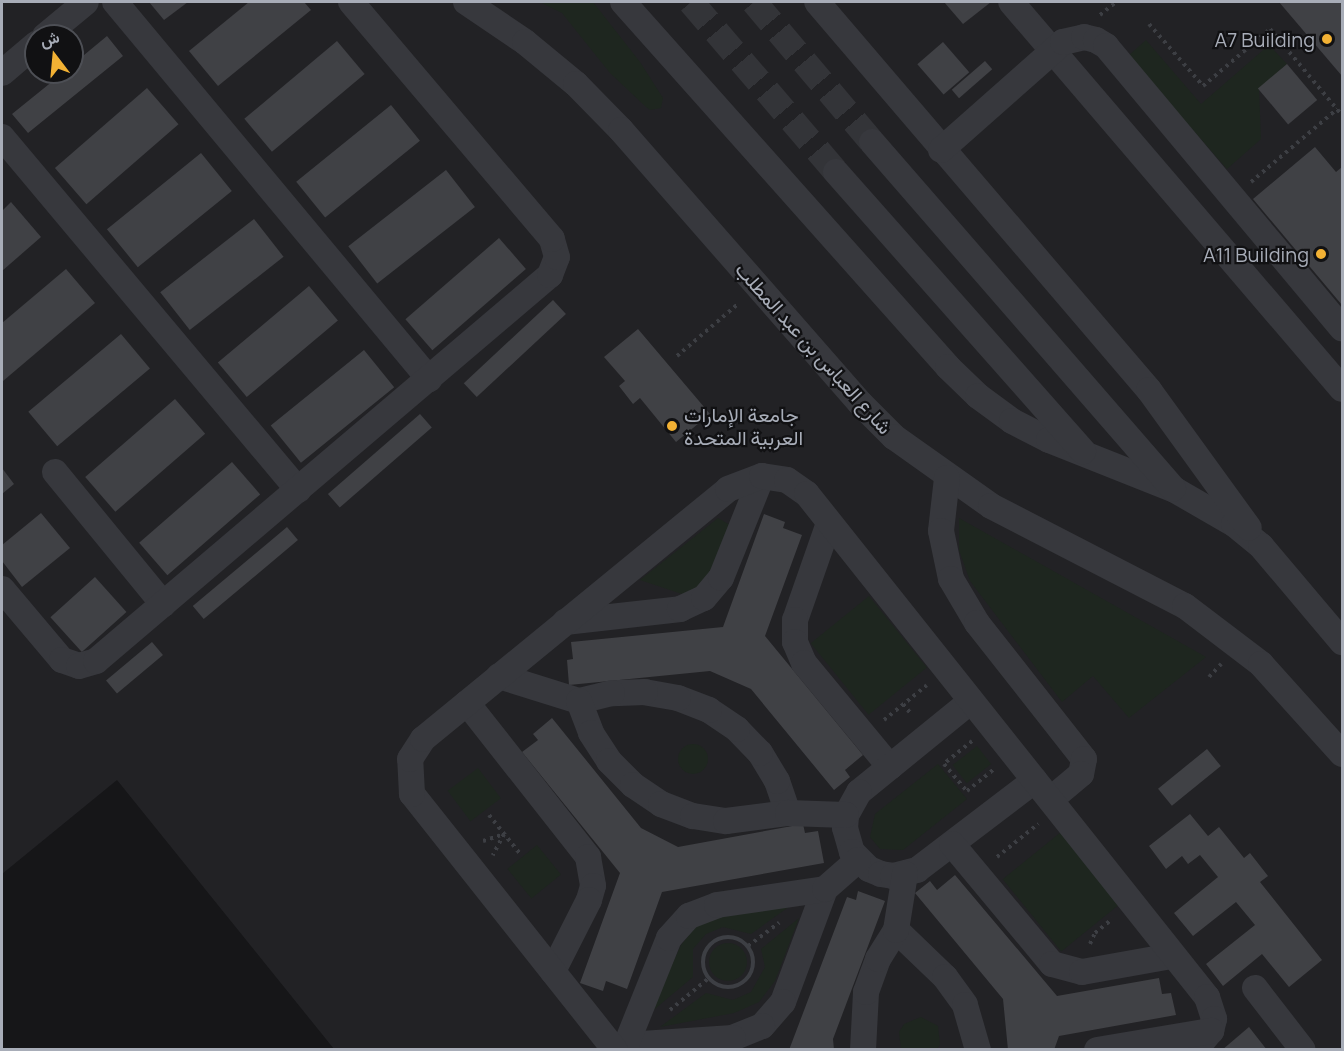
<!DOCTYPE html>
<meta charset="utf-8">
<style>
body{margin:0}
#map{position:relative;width:1344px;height:1051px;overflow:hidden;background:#161618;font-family:Manrope,Vazirmatn,sans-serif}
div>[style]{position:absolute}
.built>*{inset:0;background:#222225}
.green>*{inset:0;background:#1e261f;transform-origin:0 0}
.round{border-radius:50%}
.building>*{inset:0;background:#404145;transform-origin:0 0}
.minor-tunnel>*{height:26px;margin-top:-13px;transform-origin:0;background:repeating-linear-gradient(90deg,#333438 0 26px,transparent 0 39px)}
.path>*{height:4px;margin-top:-2px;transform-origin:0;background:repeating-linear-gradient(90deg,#3d3f44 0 3px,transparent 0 7.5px)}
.path>.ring{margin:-2px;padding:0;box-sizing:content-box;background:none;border:4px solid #3d3f44;border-radius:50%}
.minor>*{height:26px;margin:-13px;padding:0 13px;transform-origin:13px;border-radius:13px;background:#37383d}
.dots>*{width:16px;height:16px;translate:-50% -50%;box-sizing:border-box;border:3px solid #111113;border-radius:50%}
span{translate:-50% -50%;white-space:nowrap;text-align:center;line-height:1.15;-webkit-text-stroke:4.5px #111113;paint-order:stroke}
.poi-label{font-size:20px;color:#a8adb8}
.right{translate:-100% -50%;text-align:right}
.left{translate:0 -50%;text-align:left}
.street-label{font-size:20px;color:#a8adb8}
.frame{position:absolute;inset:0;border:3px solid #a8adb8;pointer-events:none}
.north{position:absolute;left:24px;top:24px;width:60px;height:60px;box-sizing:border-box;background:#111113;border:2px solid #4d4f55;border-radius:50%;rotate:344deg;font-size:16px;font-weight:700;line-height:24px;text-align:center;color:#a8adb8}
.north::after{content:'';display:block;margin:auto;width:21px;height:27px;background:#f2b134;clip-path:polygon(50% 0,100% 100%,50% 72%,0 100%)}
</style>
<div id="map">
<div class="built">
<i style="clip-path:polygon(evenodd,2px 2px,1342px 2px,1342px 1049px,334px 1049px,117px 780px,2px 874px,2px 2px,36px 36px,72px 36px,72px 72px,36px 72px,36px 36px)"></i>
</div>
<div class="green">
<i style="clip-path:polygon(540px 2px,593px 2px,640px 62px,663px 98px,661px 108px,650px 110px,646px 107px,610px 73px,562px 13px)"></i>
<i style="clip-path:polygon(1146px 40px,1201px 104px,1269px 45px,1287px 64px,1259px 89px,1261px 139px,1227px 169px,1128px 56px)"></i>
<i style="clip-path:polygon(718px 518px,730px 525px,713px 577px,685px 595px,640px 580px)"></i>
<i style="clip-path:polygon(959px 518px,1206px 657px,1129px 718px,1093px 676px,1062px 702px,970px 581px,959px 550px)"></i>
<i style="left:869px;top:596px;width:92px;height:75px;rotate:51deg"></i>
<i class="round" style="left:678px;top:744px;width:30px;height:30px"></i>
<i style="left:977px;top:746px;width:23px;height:31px;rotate:52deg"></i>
<i style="clip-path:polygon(938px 764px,967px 799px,903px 850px,880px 849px,870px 837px,875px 814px)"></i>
<i style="left:478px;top:768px;width:38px;height:38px;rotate:53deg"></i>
<i style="left:1061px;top:832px;width:93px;height:75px;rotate:51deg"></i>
<i style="left:537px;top:845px;width:38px;height:38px;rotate:51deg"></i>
<i style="clip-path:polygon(790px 906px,751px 934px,723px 927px,706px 934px,693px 949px,693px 977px,650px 1013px,681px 945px,698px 924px,709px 917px)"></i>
<i style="clip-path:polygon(799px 918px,775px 981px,759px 1002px,734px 1013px,660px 1027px,706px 993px,733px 1000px,751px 992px,765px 967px,761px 949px)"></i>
<i class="round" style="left:709px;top:943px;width:38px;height:38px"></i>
<i style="clip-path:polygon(921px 1017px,938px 1026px,940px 1045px,937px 1049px,901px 1049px,899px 1032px,904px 1024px)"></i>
</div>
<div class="building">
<i style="clip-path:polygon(149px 2px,188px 2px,164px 20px)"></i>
<i style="clip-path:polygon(249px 2px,304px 2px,311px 10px,218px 86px,189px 51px)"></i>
<i style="clip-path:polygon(944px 2px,991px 2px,963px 24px)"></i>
<i style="clip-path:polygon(1279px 2px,1342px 2px,1342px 76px)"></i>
<i style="clip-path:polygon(107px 36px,123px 56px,28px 133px,12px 114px,64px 72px,72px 72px,72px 65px)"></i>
<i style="left:337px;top:41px;width:43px;height:121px;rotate:50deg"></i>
<i style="left:943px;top:42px;width:40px;height:34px;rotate:49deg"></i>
<i style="left:985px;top:61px;width:11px;height:44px;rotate:49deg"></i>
<i style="left:1287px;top:64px;width:47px;height:38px;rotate:50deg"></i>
<i style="left:147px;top:88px;width:48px;height:122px;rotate:49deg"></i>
<i style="left:391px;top:105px;width:46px;height:122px;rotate:51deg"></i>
<i style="clip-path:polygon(1315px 147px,1336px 172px,1342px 167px,1342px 305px,1253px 199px)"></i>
<i style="left:201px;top:153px;width:49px;height:121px;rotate:51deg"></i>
<i style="left:446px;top:170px;width:47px;height:124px;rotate:52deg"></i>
<i style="clip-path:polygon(11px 202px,41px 237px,2px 271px,2px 211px)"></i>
<i style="left:254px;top:219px;width:48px;height:119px;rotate:52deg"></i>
<i style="left:499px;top:238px;width:41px;height:124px;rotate:49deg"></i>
<i style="clip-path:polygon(66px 269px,95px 303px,3px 381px,2px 323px)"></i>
<i style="left:309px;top:286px;width:45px;height:119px;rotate:50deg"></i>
<i style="left:553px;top:300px;width:19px;height:122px;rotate:47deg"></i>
<i style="clip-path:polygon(638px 329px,710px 414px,676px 442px,640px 398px,633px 404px,619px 386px,625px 381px,604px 357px)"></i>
<i style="left:121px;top:334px;width:45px;height:121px;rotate:50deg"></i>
<i style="left:364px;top:350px;width:48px;height:120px;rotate:51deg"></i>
<i style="left:175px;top:399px;width:46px;height:119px;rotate:49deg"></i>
<i style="left:420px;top:414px;width:18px;height:122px;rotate:49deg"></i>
<i style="left:232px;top:462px;width:43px;height:123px;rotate:49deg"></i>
<i style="clip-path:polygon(2px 468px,14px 484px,2px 494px)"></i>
<i style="clip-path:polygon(41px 513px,70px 548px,22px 587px,2px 561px,2px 545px)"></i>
<i style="clip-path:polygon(764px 514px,785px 522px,783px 528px,802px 535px,765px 636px,863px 755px,845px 770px,850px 777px,834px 790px,751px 689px,710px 671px,569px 685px,567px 660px,573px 659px,571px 642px,723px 627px)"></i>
<i style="left:287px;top:527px;width:17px;height:123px;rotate:50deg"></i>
<i style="left:95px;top:577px;width:47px;height:60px;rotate:48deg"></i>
<i style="left:152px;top:642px;width:17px;height:60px;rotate:50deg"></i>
<i style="clip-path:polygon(552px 718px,641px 828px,678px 847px,803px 824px,805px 833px,818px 831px,824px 863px,662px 892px,627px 989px,606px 981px,603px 991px,580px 983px,620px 873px,522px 752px,538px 740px,533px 734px)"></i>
<i style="left:1207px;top:749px;width:22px;height:63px;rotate:51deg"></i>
<i style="clip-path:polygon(1190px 814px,1208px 836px,1219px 827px,1244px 858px,1250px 853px,1268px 876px,1260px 882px,1322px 960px,1289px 987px,1262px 954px,1223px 986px,1206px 964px,1255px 925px,1236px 902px,1193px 936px,1174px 913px,1218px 877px,1200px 855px,1188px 864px,1182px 856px,1166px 869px,1149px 846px)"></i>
<i style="clip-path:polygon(955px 875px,1057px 996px,1159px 978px,1162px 994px,1171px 993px,1176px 1015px,1059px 1036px,1054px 1050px,1008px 1050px,1003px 999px,915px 893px,930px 881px,937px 890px)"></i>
<i style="clip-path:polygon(858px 891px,885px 901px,833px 1039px,834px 1050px,789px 1050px,847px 897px,856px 900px)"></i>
<i style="clip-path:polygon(1249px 1027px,1267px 1050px,1222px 1050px)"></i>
</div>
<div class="minor-tunnel">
<i style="left:691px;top:2px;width:223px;rotate:49.5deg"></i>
<i style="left:754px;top:2px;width:183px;rotate:49.9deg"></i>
</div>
<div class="path">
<i style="left:1100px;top:15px;width:21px;rotate:-39deg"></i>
<i style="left:1149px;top:24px;width:82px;rotate:48.9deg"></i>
<i style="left:1203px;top:86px;width:88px;rotate:-40.4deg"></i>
<i style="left:1270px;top:29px;width:112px;rotate:50.1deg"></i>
<i style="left:1251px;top:182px;width:113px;rotate:-40.3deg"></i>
<i style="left:677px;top:356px;width:82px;rotate:-40.5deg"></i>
<i style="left:1209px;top:677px;width:18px;rotate:-47deg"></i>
<i style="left:903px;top:704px;width:14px;rotate:51deg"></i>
<i style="left:884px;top:720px;width:55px;rotate:-39.1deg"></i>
<i style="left:972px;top:741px;width:36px;rotate:141deg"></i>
<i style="left:944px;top:764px;width:35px;rotate:50deg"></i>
<i style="left:967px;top:791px;width:35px;rotate:-39deg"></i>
<i style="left:489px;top:815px;width:51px;rotate:51.3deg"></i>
<i style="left:483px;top:841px;width:22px;rotate:-18deg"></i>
<i style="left:504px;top:834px;width:24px;rotate:118deg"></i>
<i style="left:997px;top:857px;width:53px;rotate:-38.8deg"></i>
<i class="ring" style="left:703px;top:937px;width:46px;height:46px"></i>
<i style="left:1090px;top:944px;width:12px;rotate:-66deg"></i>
<i style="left:1095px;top:933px;width:22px;rotate:-39deg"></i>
<i style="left:748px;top:946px;width:39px;rotate:-37deg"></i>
<i style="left:670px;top:1010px;width:50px;rotate:-39.4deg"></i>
</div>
<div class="minor">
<i style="left:115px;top:2px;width:491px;rotate:50.2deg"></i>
<i style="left:466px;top:2px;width:71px;rotate:34.1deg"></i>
<i style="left:525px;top:42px;width:66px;rotate:39.5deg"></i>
<i style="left:576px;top:84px;width:64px;rotate:45.6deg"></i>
<i style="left:621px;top:130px;width:363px;rotate:48.8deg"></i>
<i style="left:860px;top:403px;width:48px;rotate:45deg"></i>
<i style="left:894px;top:437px;width:119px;rotate:35.4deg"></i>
<i style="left:991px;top:506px;width:218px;rotate:27.3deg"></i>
<i style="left:1185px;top:606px;width:96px;rotate:37.3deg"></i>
<i style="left:1261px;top:664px;width:121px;rotate:48deg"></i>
<i style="left:623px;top:2px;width:489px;rotate:48.3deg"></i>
<i style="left:948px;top:367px;width:42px;rotate:44deg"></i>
<i style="left:978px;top:396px;width:42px;rotate:36.3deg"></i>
<i style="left:1012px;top:421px;width:42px;rotate:27.2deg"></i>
<i style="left:1049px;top:440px;width:136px;rotate:21.6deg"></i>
<i style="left:1175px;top:490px;width:68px;rotate:30deg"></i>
<i style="left:1234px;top:524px;width:35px;rotate:39deg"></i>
<i style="left:1261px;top:546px;width:126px;rotate:49.8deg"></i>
<i style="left:817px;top:2px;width:511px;rotate:49.45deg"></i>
<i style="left:1149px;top:390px;width:170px;rotate:54.1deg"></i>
<i style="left:1011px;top:2px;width:509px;rotate:49.46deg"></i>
<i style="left:45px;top:36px;width:53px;rotate:-39.7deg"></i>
<i style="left:2px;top:73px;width:45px;rotate:-40.5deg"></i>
<i style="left:2px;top:137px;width:461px;rotate:50deg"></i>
<i style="left:872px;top:142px;width:459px;rotate:49deg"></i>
<i style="left:941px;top:150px;width:163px;rotate:-41.5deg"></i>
<i style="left:1063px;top:42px;width:22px;rotate:-13deg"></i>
<i style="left:1084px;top:37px;width:12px;rotate:14deg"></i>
<i style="left:1096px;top:40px;width:12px;rotate:31deg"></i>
<i style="left:1106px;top:46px;width:368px;rotate:50.1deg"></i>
<i style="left:836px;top:172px;width:373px;rotate:48.5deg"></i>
<i style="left:55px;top:472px;width:171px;rotate:50.7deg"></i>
<i style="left:947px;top:478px;width:53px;rotate:96.5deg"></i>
<i style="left:941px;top:531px;width:49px;rotate:78.2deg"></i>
<i style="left:951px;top:579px;width:51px;rotate:59.4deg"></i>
<i style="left:977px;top:623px;width:173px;rotate:51.8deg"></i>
<i style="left:1084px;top:759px;width:15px;rotate:101deg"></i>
<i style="left:1081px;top:774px;width:40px;rotate:140deg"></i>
<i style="left:829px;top:523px;width:103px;rotate:109.3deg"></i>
<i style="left:795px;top:620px;width:22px;rotate:90deg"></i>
<i style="left:795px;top:642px;width:23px;rotate:67deg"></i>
<i style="left:804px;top:663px;width:135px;rotate:50.4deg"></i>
<i style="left:2px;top:589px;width:93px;rotate:49.8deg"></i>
<i style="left:62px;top:660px;width:18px;rotate:19deg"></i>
<i style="left:79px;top:666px;width:18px;rotate:-16deg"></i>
<i style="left:96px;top:661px;width:596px;rotate:-40.37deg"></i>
<i style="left:550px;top:275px;width:19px;rotate:-69deg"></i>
<i style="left:557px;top:257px;width:19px;rotate:-106deg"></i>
<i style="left:552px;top:239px;width:311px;rotate:-130.3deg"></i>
<i style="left:565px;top:622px;width:116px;rotate:-6.4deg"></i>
<i style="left:680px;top:609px;width:26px;rotate:-25deg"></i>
<i style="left:704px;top:598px;width:26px;rotate:-50deg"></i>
<i style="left:721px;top:578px;width:110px;rotate:-68.1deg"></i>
<i style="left:499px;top:676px;width:84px;rotate:17.4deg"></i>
<i style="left:971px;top:701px;width:144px;rotate:140.9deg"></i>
<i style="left:859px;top:792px;width:26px;rotate:119deg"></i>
<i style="left:846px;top:815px;width:13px;rotate:94deg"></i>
<i style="left:845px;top:828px;width:25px;rotate:74deg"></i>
<i style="left:852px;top:852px;width:24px;rotate:45deg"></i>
<i style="left:869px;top:869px;width:13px;rotate:23deg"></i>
<i style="left:881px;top:874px;width:12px;rotate:9deg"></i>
<i style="left:893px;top:876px;width:25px;rotate:-14deg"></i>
<i style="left:917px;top:870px;width:148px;rotate:-37.3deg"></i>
<i style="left:467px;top:703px;width:196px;rotate:51.8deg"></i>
<i style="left:588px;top:857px;width:29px;rotate:80deg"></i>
<i style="left:593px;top:886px;width:15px;rotate:106deg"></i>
<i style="left:589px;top:900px;width:80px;rotate:116.9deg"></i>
<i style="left:788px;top:813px;width:34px;rotate:-109deg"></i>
<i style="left:777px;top:781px;width:33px;rotate:-121deg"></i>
<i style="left:760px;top:753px;width:33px;rotate:-134deg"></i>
<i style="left:737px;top:729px;width:34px;rotate:-146deg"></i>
<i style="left:709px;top:710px;width:33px;rotate:-159deg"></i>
<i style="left:678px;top:698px;width:34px;rotate:-170deg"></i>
<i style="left:645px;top:692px;width:33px;rotate:178deg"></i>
<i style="left:612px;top:693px;width:34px;rotate:166deg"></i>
<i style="left:579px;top:701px;width:34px;rotate:69deg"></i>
<i style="left:591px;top:733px;width:33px;rotate:57deg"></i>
<i style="left:609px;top:761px;width:34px;rotate:45deg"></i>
<i style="left:633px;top:785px;width:34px;rotate:34deg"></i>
<i style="left:661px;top:804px;width:34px;rotate:21deg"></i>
<i style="left:693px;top:816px;width:33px;rotate:9deg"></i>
<i style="left:726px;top:821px;width:63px;rotate:-7.4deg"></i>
<i style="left:788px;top:813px;width:58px;rotate:2deg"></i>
<i style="left:952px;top:844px;width:156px;rotate:50.2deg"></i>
<i style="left:1052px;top:964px;width:31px;rotate:15deg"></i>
<i style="left:1082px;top:972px;width:91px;rotate:-10.1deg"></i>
<i style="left:825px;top:889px;width:121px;rotate:110.4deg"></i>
<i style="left:783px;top:1002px;width:32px;rotate:131deg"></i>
<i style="left:762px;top:1026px;width:31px;rotate:158deg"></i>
<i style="left:733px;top:1038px;width:107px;rotate:176.3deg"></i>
<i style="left:626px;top:1045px;width:115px;rotate:-68.1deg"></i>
<i style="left:669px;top:938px;width:30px;rotate:-48deg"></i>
<i style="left:689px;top:916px;width:30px;rotate:-21deg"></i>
<i style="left:717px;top:905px;width:109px;rotate:-8.4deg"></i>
<i style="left:825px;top:889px;width:44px;rotate:-41.3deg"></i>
<i style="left:896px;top:930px;width:68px;rotate:43.8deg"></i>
<i style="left:945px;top:977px;width:34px;rotate:54deg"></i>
<i style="left:965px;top:1005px;width:47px;rotate:73.9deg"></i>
<i style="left:1255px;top:988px;width:78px;rotate:52.3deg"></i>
<i style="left:615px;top:1050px;width:327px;rotate:-128.4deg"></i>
<i style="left:412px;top:794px;width:35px;rotate:-93deg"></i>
<i style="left:410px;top:759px;width:24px;rotate:-57deg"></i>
<i style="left:423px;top:739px;width:394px;rotate:-39.3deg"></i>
<i style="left:728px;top:489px;width:36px;rotate:-21deg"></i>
<i style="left:762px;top:476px;width:25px;rotate:9deg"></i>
<i style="left:787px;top:480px;width:24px;rotate:35deg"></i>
<i style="left:807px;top:494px;width:643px;rotate:51.51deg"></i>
<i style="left:1207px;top:997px;width:23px;rotate:72deg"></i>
<i style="left:1214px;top:1019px;width:12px;rotate:104deg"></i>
<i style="left:1211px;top:1031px;width:25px;rotate:130deg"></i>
<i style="left:863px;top:1050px;width:58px;rotate:-87deg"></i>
<i style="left:866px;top:992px;width:35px;rotate:-70deg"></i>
<i style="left:878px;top:959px;width:34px;rotate:-58deg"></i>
<i style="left:896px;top:930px;width:57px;rotate:-80.9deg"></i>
<i style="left:1097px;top:1050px;width:116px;rotate:-9.5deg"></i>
</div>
<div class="dots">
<i style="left:1327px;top:39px;background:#f2b134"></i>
<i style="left:1321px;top:254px;background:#f2b134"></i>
<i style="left:672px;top:426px;background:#f2b134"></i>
</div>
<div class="poi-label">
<span class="right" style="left:1315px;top:39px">A7 Building</span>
<span class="right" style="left:1309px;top:254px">A11 Building</span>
<span class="left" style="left:684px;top:426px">جامعة الإمارات<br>العربية المتحدة</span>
</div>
<div class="street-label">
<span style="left:814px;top:348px;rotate:48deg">شارع العباس بن عبد المطلب</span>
</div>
<div class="frame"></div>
<div class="north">ش</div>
</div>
